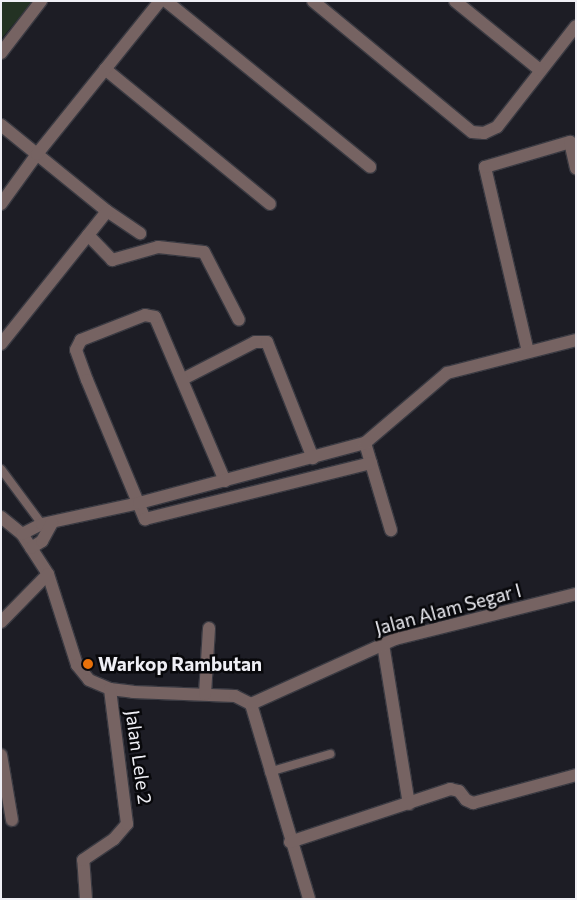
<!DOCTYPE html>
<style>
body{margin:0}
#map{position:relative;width:577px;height:900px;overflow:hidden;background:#1d1d25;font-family:Commissioner,sans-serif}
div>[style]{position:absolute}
.green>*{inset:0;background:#233223}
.roads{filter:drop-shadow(1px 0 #3a3a42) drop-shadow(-1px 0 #3a3a42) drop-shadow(0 1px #3a3a42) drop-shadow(0 -1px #3a3a42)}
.service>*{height:8px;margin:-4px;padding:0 4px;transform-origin:4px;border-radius:4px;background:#766362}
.minor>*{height:12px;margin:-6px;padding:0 6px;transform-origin:6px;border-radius:6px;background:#766362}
.tertiary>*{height:12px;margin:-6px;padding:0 6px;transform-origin:6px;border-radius:6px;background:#766362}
.dots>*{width:14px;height:14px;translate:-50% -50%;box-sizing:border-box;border:2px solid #08080b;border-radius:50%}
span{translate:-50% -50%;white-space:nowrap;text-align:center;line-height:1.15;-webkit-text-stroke:5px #08080b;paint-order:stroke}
.street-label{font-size:19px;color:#efeff5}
.poi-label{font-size:19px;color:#efeff5;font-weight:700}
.left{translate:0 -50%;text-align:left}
.frame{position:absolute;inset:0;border:2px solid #efeff5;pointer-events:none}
</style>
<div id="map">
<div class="green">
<i style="clip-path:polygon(1px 1px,33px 1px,1px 39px)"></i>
</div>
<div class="roads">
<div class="service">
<i style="left:1px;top:469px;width:72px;rotate:53.4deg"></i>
<i style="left:269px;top:772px;width:64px;rotate:-16.4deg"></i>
</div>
<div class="minor">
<i style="left:166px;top:1px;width:263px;rotate:39.1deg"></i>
<i style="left:313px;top:1px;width:206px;rotate:39.5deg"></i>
<i style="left:472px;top:132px;width:12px;rotate:5deg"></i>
<i style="left:484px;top:133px;width:14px;rotate:-25deg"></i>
<i style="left:497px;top:127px;width:128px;rotate:-52deg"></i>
<i style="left:455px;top:1px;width:109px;rotate:39.1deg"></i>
<i style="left:105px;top:69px;width:213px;rotate:39.3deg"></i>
<i style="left:1px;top:125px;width:136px;rotate:39.1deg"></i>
<i style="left:107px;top:211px;width:40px;rotate:34deg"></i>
<i style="left:1px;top:204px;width:62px;rotate:-54.2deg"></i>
<i style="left:37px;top:154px;width:196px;rotate:-51.2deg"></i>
<i style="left:88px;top:235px;width:35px;rotate:46deg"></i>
<i style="left:112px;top:260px;width:48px;rotate:-15.8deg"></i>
<i style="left:158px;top:247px;width:46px;rotate:6.2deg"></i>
<i style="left:204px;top:252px;width:76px;rotate:62.8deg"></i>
<i style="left:1px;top:344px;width:170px;rotate:-51.4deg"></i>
<i style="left:528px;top:352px;width:190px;rotate:-103.1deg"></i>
<i style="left:485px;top:167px;width:89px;rotate:-16.4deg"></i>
<i style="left:570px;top:142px;width:27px;rotate:77deg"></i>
<i style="left:183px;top:379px;width:81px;rotate:-27.2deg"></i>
<i style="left:255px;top:342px;width:12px"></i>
<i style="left:267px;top:342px;width:125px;rotate:68.4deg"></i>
<i style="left:365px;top:443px;width:91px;rotate:73.4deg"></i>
<i style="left:225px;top:481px;width:178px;rotate:-113.1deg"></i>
<i style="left:155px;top:317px;width:10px;rotate:-169deg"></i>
<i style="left:145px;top:315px;width:69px;rotate:158.7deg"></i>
<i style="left:81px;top:340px;width:11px;rotate:117deg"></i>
<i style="left:76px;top:350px;width:32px;rotate:70deg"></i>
<i style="left:87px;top:380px;width:151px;rotate:67.4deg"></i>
<i style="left:145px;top:519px;width:233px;rotate:-13.9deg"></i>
<i style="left:1px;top:517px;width:27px;rotate:39deg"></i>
<i style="left:22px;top:534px;width:48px;rotate:57deg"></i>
<i style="left:48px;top:574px;width:96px;rotate:72.3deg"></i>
<i style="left:77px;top:665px;width:19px;rotate:51deg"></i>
<i style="left:89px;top:680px;width:23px;rotate:23deg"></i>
<i style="left:110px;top:689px;width:23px;rotate:7deg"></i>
<i style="left:133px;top:692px;width:102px;rotate:2.2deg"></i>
<i style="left:235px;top:696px;width:18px;rotate:27deg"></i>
<i style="left:251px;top:704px;width:203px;rotate:73.4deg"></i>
<i style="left:22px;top:534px;width:22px;rotate:-27deg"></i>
<i style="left:42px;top:524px;width:99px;rotate:-12.2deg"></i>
<i style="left:139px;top:503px;width:234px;rotate:-14.9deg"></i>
<i style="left:365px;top:443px;width:108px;rotate:-40.5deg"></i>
<i style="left:447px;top:373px;width:133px;rotate:-14.3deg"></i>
<i style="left:31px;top:548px;width:13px;rotate:-32deg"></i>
<i style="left:42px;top:541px;width:21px;rotate:-61deg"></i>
<i style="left:1px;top:622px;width:67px;rotate:-45.6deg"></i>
<i style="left:383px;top:644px;width:162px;rotate:80.8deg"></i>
<i style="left:205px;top:694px;width:66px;rotate:-86.5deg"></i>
<i style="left:251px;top:704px;width:158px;rotate:-24.3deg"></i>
<i style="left:395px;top:639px;width:187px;rotate:-14deg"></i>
<i style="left:1px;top:755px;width:66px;rotate:80.4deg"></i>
<i style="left:290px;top:842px;width:169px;rotate:-18.3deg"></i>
<i style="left:450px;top:789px;width:9px;rotate:13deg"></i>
<i style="left:459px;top:791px;width:11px;rotate:52deg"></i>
<i style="left:466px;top:800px;width:8px;rotate:23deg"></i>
<i style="left:473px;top:803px;width:107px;rotate:-15.2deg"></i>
<i style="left:86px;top:899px;width:39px;rotate:-94deg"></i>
<i style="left:83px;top:860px;width:37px;rotate:-34deg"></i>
<i style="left:114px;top:839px;width:20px;rotate:-49deg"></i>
<i style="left:127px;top:824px;width:136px;rotate:-97.2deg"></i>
</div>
<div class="tertiary">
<i style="left:1px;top:53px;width:66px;rotate:-52.4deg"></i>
</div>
</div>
<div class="dots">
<i style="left:88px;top:664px;background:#e8710a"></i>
</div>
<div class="street-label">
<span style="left:448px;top:609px;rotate:-15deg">Jalan Alam Segar I</span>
<span style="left:139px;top:757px;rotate:82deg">Jalan Lele 2</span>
</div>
<div class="poi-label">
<span class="left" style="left:98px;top:664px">Warkop Rambutan</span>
</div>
<div class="frame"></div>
</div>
